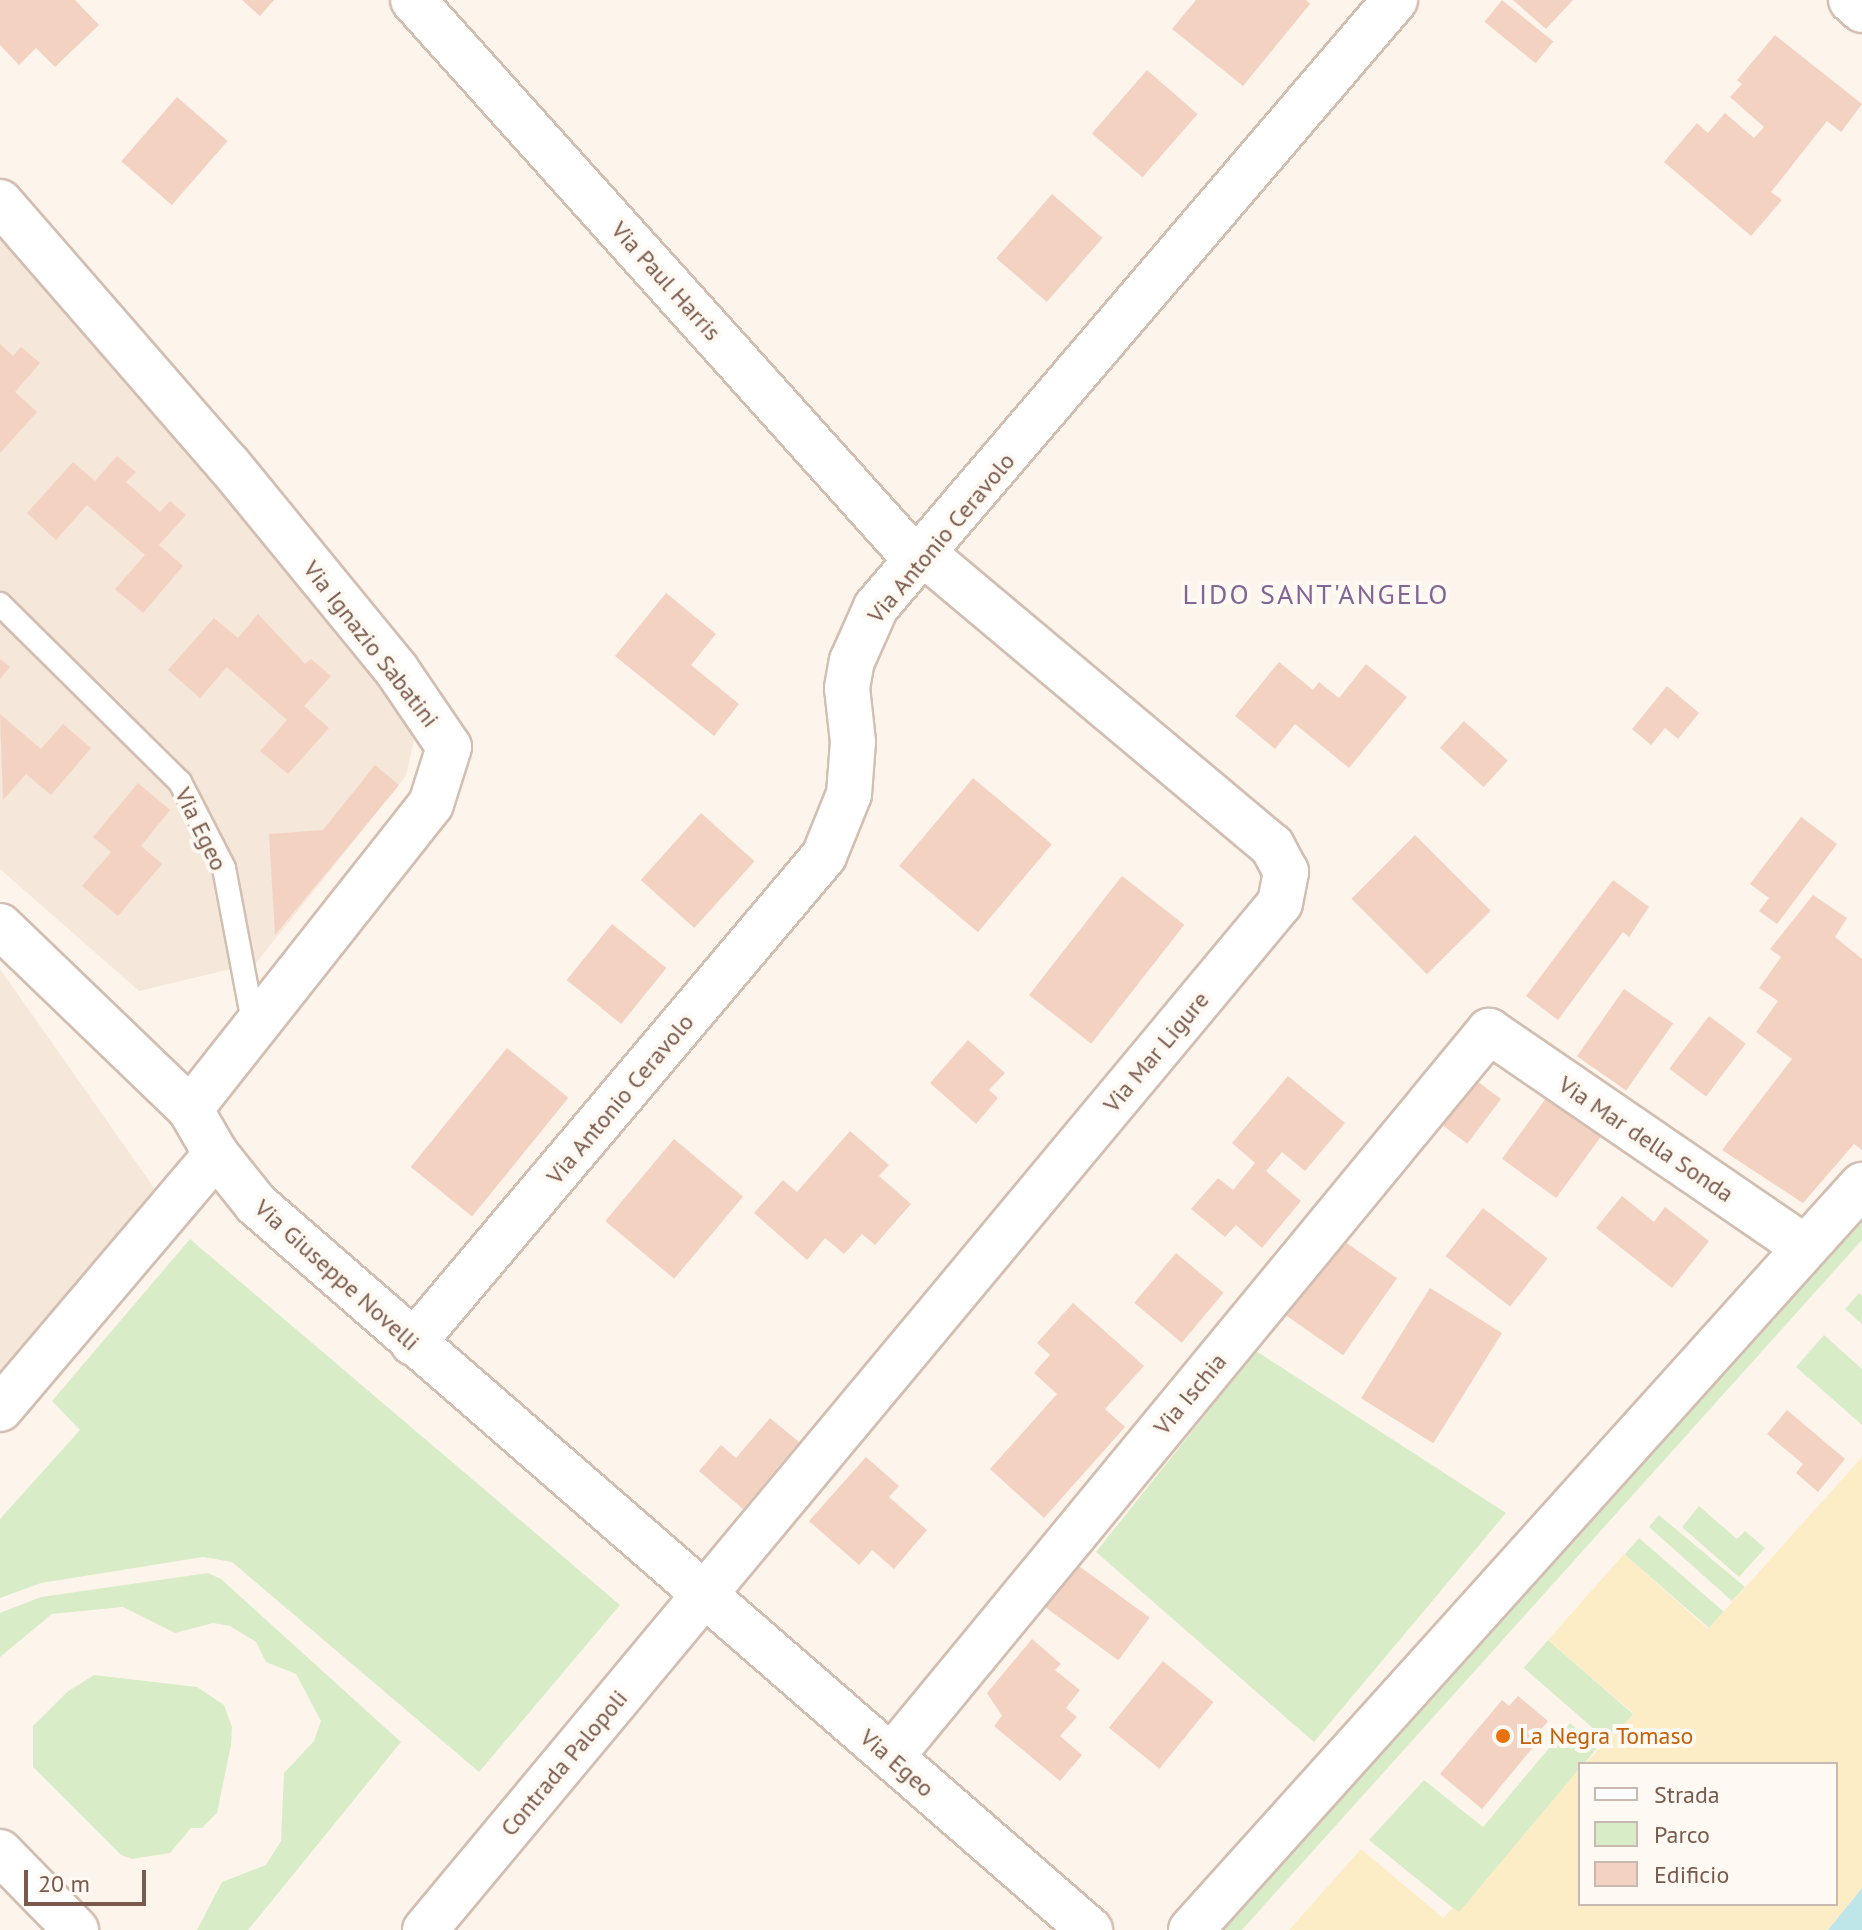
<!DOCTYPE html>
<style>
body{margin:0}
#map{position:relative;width:1862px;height:1930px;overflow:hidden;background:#fdf5eb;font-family:"PT Sans",sans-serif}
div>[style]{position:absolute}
.residential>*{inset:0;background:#f5e7d9}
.green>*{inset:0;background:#d9ecc8;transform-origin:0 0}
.sand>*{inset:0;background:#fdedc6}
.water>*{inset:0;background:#bee5e8}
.building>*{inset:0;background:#f4d2c2;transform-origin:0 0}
.roads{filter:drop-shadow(2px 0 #d3beb2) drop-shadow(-2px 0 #d3beb2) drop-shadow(0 2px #d3beb2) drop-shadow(0 -2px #d3beb2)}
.lane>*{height:22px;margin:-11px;padding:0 11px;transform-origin:11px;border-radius:11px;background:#fff}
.street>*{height:44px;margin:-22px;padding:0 22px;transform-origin:22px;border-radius:22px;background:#fff}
.secondary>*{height:44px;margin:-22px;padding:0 22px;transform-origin:22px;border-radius:22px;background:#fff}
.dots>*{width:22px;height:22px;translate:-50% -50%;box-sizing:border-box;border:4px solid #fff9f3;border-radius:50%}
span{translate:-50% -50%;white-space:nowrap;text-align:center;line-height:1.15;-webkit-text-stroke:8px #fff9f3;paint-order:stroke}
.street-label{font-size:24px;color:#7a5a4c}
.food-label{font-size:24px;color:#c56008}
.left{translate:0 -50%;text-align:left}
.quarter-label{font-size:28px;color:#826595;letter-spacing:2px}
.legend{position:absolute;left:1578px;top:1762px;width:260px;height:144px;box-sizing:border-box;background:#fff9f3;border:2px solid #cab9b0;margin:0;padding:10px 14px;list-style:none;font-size:24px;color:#7a5a4c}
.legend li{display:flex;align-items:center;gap:16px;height:40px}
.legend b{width:40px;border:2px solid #cab9b0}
.scale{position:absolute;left:24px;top:1870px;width:122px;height:36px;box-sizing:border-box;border:4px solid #7a5a4c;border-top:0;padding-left:10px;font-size:24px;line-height:28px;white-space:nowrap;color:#7a5a4c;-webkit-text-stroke:6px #fff9f3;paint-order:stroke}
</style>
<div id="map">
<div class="residential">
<i style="clip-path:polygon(0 208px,418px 721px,406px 776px,256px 963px,139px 991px,0 869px)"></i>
<i style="clip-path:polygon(0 969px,169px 1209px,0 1409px)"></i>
</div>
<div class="green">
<i style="clip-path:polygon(1862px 1211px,1862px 1240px,1242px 1930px,1211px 1930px)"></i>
<i style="clip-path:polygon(190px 1239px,620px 1605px,479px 1772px,232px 1562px,203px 1557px,41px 1583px,0 1598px,0 1519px,80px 1430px,52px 1401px)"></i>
<i style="clip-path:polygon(1859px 1293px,1862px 1295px,1862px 1324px,1845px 1309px)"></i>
<i style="clip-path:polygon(1824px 1335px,1862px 1369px,1862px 1425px,1796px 1367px)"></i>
<i style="clip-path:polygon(1256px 1351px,1506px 1513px,1314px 1742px,1096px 1552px)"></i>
<i style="clip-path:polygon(1699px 1506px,1737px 1539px,1745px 1531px,1765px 1548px,1739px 1577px,1682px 1527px)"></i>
<i style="clip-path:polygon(1659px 1515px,1745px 1587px,1732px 1601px,1649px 1527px)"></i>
<i style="left:1639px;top:1538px;width:112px;height:22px;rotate:41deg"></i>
<i style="clip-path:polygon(208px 1573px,221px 1579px,401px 1742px,248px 1930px,197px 1930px,222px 1882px,266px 1865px,281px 1841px,284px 1773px,314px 1741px,321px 1721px,296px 1674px,266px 1662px,256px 1642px,230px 1626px,213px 1623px,175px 1633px,123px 1607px,52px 1614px,0 1657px,0 1613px,41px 1597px)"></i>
<i style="left:1548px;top:1640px;width:113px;height:37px;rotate:41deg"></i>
<i style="clip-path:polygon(94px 1675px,197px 1687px,224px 1705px,232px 1727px,231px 1745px,217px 1813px,202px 1828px,191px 1828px,170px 1853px,132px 1859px,121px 1855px,33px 1767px,33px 1726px,67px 1692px)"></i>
<i style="clip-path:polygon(1570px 1723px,1598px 1747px,1459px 1913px,1369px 1840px,1424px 1780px,1483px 1827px)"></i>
</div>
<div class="sand">
<i style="clip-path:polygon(1862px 1457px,1862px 1888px,1828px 1930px,1289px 1930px,1361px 1849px,1443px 1918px,1453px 1908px,1459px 1912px,1580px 1768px,1580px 1904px,1836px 1904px,1836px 1764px,1584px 1764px,1634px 1714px,1548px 1640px,1624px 1554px,1708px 1629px)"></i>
</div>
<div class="water">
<i style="clip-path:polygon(1862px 1888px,1862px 1930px,1828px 1930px)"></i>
</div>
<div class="building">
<i style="clip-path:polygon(0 0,75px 0,99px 25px,55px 67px,36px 48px,19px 65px,0 45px)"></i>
<i style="clip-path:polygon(242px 0,274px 0,260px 16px)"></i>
<i style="clip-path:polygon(1196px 0,1306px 0,1310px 4px,1243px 86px,1172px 29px)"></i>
<i style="left:1502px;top:0;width:66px;height:28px;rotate:39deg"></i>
<i style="clip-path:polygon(1513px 0,1573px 0,1546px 29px)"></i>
<i style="clip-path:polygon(1775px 35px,1862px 104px,1841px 132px,1827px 121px,1771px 192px,1782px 200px,1751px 236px,1664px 162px,1697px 123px,1708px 133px,1725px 113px,1754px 138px,1764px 127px,1730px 97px,1742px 84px,1737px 80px)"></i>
<i style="left:1147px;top:70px;width:67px;height:84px;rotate:41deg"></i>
<i style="left:177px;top:97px;width:67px;height:85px;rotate:41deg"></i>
<i style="left:1052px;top:194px;width:67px;height:85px;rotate:41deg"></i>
<i style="clip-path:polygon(0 344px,13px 356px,21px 347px,40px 363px,15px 392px,37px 412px,0 453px)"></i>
<i style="clip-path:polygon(117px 456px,136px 472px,126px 482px,160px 512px,170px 501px,186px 515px,159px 545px,183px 566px,143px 613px,115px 589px,145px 555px,87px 505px,56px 540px,27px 513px,73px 462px,95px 481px)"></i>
<i style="clip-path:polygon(666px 593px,716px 634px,691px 665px,739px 704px,714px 736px,615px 656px)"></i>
<i style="clip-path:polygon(258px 614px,305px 664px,311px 659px,331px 676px,304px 706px,329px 728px,288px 774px,260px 751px,287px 720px,227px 667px,200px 698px,168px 670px,214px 618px,238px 638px)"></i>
<i style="clip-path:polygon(0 659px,10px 667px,0 679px)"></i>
<i style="clip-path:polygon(1279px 662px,1313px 690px,1319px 682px,1339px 698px,1366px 664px,1407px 697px,1349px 768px,1295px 724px,1275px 749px,1235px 716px)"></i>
<i style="clip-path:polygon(1667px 686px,1699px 713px,1678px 739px,1665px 728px,1651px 745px,1632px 729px)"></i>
<i style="clip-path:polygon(0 714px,41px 749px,63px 724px,91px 748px,51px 795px,26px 774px,3px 800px)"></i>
<i style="left:1464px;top:721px;width:59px;height:36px;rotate:42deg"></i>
<i style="clip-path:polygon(375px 765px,399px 785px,275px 935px,269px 834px,323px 830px)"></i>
<i style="left:973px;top:778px;width:103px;height:115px;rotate:40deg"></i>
<i style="clip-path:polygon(138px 783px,170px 810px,141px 846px,162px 864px,118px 916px,82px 886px,111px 852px,93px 837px)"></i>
<i style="left:701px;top:813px;width:72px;height:90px;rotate:42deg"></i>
<i style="clip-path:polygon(1801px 817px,1837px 844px,1777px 924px,1759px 911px,1769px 898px,1750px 884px)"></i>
<i style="left:1415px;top:835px;width:107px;height:90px;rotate:45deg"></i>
<i style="left:1122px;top:876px;width:79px;height:151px;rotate:38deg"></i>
<i style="clip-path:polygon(1613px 880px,1649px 907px,1629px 937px,1623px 932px,1558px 1020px,1526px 996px)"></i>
<i style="clip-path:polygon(1813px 895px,1847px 918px,1835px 937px,1862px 959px,1862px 1150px,1854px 1144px,1803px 1203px,1722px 1150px,1792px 1059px,1756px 1032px,1778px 1001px,1759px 988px,1781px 957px,1770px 949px)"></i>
<i style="left:612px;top:924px;width:70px;height:72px;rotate:39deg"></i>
<i style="left:1624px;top:989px;width:60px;height:82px;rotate:35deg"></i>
<i style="left:1709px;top:1016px;width:46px;height:66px;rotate:37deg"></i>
<i style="clip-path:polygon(968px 1040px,1005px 1073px,989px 1090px,998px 1098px,976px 1124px,930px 1083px)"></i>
<i style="left:507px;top:1048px;width:79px;height:153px;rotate:39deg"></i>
<i style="clip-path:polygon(1288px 1076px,1345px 1123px,1305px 1171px,1282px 1152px,1266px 1171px,1301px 1201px,1262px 1248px,1236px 1225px,1225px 1237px,1191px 1209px,1218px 1178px,1233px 1190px,1255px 1163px,1232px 1143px)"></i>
<i style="left:1473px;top:1078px;width:35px;height:56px;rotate:37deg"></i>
<i style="left:1549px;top:1094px;width:67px;height:80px;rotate:36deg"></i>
<i style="clip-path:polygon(850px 1131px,889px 1165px,879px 1176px,911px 1204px,875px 1245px,862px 1234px,844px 1254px,825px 1238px,807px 1260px,754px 1213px,783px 1180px,797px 1192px)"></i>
<i style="left:674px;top:1139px;width:90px;height:107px;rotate:40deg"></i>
<i style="clip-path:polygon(1622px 1196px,1654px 1222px,1665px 1207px,1709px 1241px,1672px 1288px,1596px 1228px)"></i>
<i style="left:1483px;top:1208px;width:82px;height:61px;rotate:38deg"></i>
<i style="left:1338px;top:1237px;width:72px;height:94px;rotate:35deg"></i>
<i style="left:1176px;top:1253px;width:62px;height:65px;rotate:40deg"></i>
<i style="left:1430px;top:1288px;width:85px;height:130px;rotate:32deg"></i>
<i style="clip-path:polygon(1073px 1303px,1144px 1366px,1105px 1409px,1125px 1427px,1044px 1518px,990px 1469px,1057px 1394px,1034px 1373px,1050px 1355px,1037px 1343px)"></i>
<i style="clip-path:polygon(1787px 1410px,1845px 1459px,1818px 1492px,1796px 1473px,1803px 1464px,1767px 1434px)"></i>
<i style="clip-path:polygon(770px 1418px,799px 1442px,743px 1509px,699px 1471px,721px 1445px,736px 1458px)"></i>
<i style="clip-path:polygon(866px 1457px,899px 1486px,889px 1497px,927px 1530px,894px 1569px,872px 1550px,859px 1565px,809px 1521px)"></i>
<i style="left:1076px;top:1564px;width:91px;height:53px;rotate:36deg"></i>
<i style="clip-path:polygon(1032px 1639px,1061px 1664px,1055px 1670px,1080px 1690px,1066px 1708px,1077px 1717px,1060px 1736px,1082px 1755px,1060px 1781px,994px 1726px,1002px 1716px,987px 1693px)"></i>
<i style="left:1163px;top:1661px;width:65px;height:86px;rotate:39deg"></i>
<i style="clip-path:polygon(1518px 1696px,1548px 1721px,1535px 1737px,1539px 1740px,1482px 1809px,1440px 1774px,1502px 1700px,1509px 1706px)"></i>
</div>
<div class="roads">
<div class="lane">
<i style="left:0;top:604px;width:253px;rotate:44.7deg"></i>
<i style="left:180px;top:782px;width:97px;rotate:62.9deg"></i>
<i style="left:224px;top:868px;width:162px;rotate:79.3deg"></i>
</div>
<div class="street">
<i style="left:413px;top:0;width:756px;rotate:48.06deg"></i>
<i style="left:0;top:202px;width:349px;rotate:49deg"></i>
<i style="left:229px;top:465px;width:264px;rotate:50.7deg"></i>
<i style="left:396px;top:669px;width:94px;rotate:55.8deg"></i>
<i style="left:449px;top:747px;width:60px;rotate:107.5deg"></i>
<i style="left:431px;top:804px;width:389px;rotate:128.3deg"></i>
<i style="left:0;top:926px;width:264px;rotate:43.9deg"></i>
<i style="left:190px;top:1109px;width:52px;rotate:60deg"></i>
<i style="left:216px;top:1154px;width:64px;rotate:51.3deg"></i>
<i style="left:256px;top:1204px;width:1106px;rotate:41.04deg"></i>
<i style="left:413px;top:1343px;width:637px;rotate:-49.84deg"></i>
<i style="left:824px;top:856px;width:67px;rotate:-68deg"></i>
<i style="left:849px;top:794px;width:52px;rotate:-85.6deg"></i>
<i style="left:853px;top:742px;width:54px;rotate:-96.3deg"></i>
<i style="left:847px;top:688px;width:27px;rotate:-80deg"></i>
<i style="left:852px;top:661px;width:59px;rotate:-66deg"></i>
<i style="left:876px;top:607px;width:799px;rotate:-49.47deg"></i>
<i style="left:0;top:1409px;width:334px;rotate:-49.7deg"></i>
<i style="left:891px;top:1757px;width:941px;rotate:-50.52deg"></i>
<i style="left:1489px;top:1031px;width:381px;rotate:34.4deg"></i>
<i style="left:0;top:1852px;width:109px;rotate:45.7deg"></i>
<i style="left:425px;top:1930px;width:1336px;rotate:-50.22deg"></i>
<i style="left:1280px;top:903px;width:32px;rotate:-79deg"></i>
<i style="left:1286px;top:872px;width:30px;rotate:-118deg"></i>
<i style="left:1272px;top:846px;width:453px;rotate:-140deg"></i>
</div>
<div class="secondary">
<i style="left:1851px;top:0;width:15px;rotate:42deg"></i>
<i style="left:1191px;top:1930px;width:1003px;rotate:-47.99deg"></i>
</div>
</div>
<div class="dots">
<i style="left:1503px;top:1736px;background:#e8710a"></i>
</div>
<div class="street-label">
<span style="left:666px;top:281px;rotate:48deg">Via Paul Harris</span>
<span style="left:941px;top:538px;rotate:-50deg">Via Antonio Ceravolo</span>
<span style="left:371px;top:644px;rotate:52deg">Via Ignazio Sabatini</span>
<span style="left:201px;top:829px;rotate:64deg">Via Egeo</span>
<span style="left:1156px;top:1052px;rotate:-50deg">Via Mar Ligure</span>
<span style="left:620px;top:1099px;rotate:-50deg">Via Antonio Ceravolo</span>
<span style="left:1646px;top:1139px;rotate:34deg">Via Mar della Sonda</span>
<span style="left:337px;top:1275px;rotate:42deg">Via Giuseppe Novelli</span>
<span style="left:1190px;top:1394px;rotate:-50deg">Via Ischia</span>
<span style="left:564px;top:1763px;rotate:-50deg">Contrada Palopoli</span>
<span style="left:897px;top:1763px;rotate:41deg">Via Egeo</span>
</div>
<div class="food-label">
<span class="left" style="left:1519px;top:1736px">La Negra Tomaso</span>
</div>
<div class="quarter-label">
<span style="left:1316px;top:594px">LIDO SANT'ANGELO</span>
</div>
<ul class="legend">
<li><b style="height:10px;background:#fff"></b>Strada</li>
<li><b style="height:22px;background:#d9ecc8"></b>Parco</li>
<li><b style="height:22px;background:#f4d2c2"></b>Edificio</li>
</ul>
<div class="scale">20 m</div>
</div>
